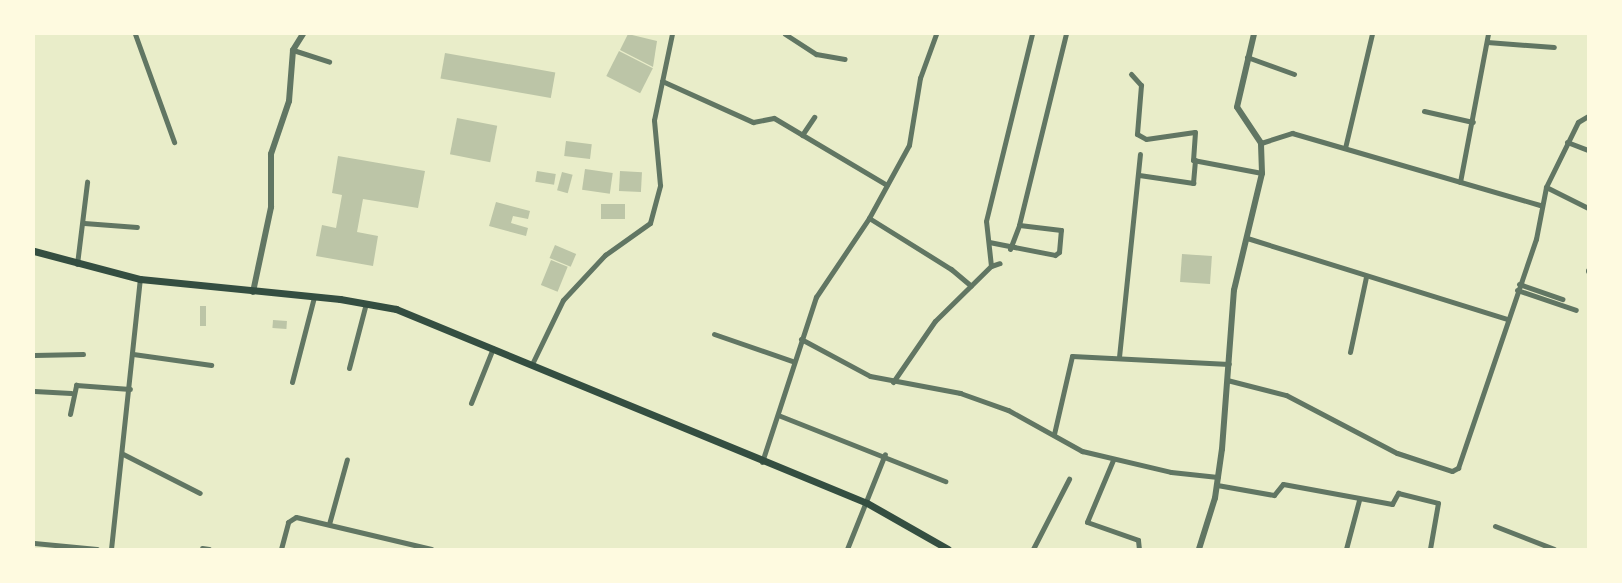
<!DOCTYPE html>
<style>
body{margin:0}
#map{position:relative;width:1622px;height:583px;overflow:hidden;background:#e9edc9;font-family:Poppins,sans-serif}
div>[style]{position:absolute}
.building>*{inset:0;background:#bcc5a7;transform-origin:0 0}
.minor>*{height:5px;margin:-2.5px;padding:0 2.5px;transform-origin:2.5px;border-radius:2.5px;background:#617663}
.tertiary>*{height:6px;margin:-3px;padding:0 3px;transform-origin:3px;border-radius:3px;background:#617663}
.secondary>*{height:7px;margin:-3.5px;padding:0 3.5px;transform-origin:3.5px;border-radius:3.5px;background:#344e41}
span{translate:-50% -50%;white-space:nowrap;text-align:center;line-height:1.15;-webkit-text-stroke:4px #fefae0;paint-order:stroke}
.frame{position:absolute;inset:0;border:35px solid #fefae0;pointer-events:none}
</style>
<div id="map">
<div class="building">
<i style="clip-path:polygon(628px 34px,657px 41px,653px 67px,620px 50px)"></i>
<i style="left:619px;top:51px;width:38px;height:28px;rotate:27deg"></i>
<i style="left:445px;top:53px;width:112px;height:26px;rotate:10deg"></i>
<i style="left:457px;top:118px;width:41px;height:37px;rotate:11deg"></i>
<i style="left:566px;top:141px;width:26px;height:15px;rotate:7deg"></i>
<i style="clip-path:polygon(338px 156px,425px 171px,418px 208px,363px 199px,357px 232px,378px 236px,373px 266px,316px 256px,322px 225px,336px 228px,342px 195px,332px 193px)"></i>
<i style="left:585px;top:169px;width:28px;height:21px;rotate:8deg"></i>
<i style="left:537px;top:171px;width:19px;height:11px;rotate:9deg"></i>
<i style="left:620px;top:171px;width:22px;height:20px;rotate:3deg"></i>
<i style="left:562px;top:172px;width:11px;height:19px;rotate:15deg"></i>
<i style="clip-path:polygon(496px 202px,530px 211px,528px 219px,513px 216px,511px 223px,528px 228px,526px 236px,489px 226px)"></i>
<i style="left:625px;top:204px;width:15px;height:24px;rotate:90deg"></i>
<i style="left:555px;top:245px;width:23px;height:14px;rotate:23deg"></i>
<i style="left:1182px;top:254px;width:30px;height:28px;rotate:4deg"></i>
<i style="left:551px;top:260px;width:18px;height:27px;rotate:22deg"></i>
<i style="left:200px;top:306px;width:6px;height:20px"></i>
<i style="left:273px;top:320px;width:14px;height:8px;rotate:4deg"></i>
</div>
<div class="minor">
<i style="left:135px;top:34px;width:115px;rotate:70.1deg"></i>
<i style="left:785px;top:34px;width:37px;rotate:33deg"></i>
<i style="left:816px;top:54px;width:29px;rotate:10deg"></i>
<i style="left:1487px;top:42px;width:67px;rotate:4.3deg"></i>
<i style="left:293px;top:50px;width:38px;rotate:18deg"></i>
<i style="left:1247px;top:57px;width:50px;rotate:19.9deg"></i>
<i style="left:1131px;top:74px;width:15px;rotate:48deg"></i>
<i style="left:1141px;top:85px;width:49px;rotate:94.7deg"></i>
<i style="left:1137px;top:134px;width:10px;rotate:29deg"></i>
<i style="left:1146px;top:139px;width:49px;rotate:-8.1deg"></i>
<i style="left:1195px;top:132px;width:28px;rotate:94deg"></i>
<i style="left:1193px;top:160px;width:70px;rotate:10.7deg"></i>
<i style="left:662px;top:81px;width:100px;rotate:24.3deg"></i>
<i style="left:753px;top:122px;width:21px;rotate:-11deg"></i>
<i style="left:774px;top:118px;width:131px;rotate:30.7deg"></i>
<i style="left:1424px;top:111px;width:50px;rotate:12.7deg"></i>
<i style="left:802px;top:135px;width:22px;rotate:-56deg"></i>
<i style="left:1567px;top:142px;width:22px;rotate:21deg"></i>
<i style="left:1261px;top:143px;width:33px;rotate:-18deg"></i>
<i style="left:1292px;top:133px;width:258px;rotate:16.2deg"></i>
<i style="left:1345px;top:148px;width:117px;rotate:-76.7deg"></i>
<i style="left:1139px;top:175px;width:55px;rotate:8.4deg"></i>
<i style="left:1193px;top:183px;width:23px;rotate:-85deg"></i>
<i style="left:1460px;top:182px;width:151px;rotate:-79.3deg"></i>
<i style="left:1546px;top:187px;width:47px;rotate:26.6deg"></i>
<i style="left:869px;top:218px;width:97px;rotate:31.9deg"></i>
<i style="left:951px;top:269px;width:26px;rotate:40deg"></i>
<i style="left:84px;top:223px;width:53px;rotate:4.3deg"></i>
<i style="left:1247px;top:238px;width:272px;rotate:17.3deg"></i>
<i style="left:989px;top:242px;width:67px;rotate:11.1deg"></i>
<i style="left:1055px;top:255px;width:5px;rotate:-37deg"></i>
<i style="left:1059px;top:252px;width:22px;rotate:-85deg"></i>
<i style="left:1061px;top:230px;width:42px;rotate:-173.2deg"></i>
<i style="left:1019px;top:225px;width:197px;rotate:-76.2deg"></i>
<i style="left:1010px;top:249px;width:26px;rotate:-69deg"></i>
<i style="left:77px;top:264px;width:83px;rotate:-83deg"></i>
<i style="left:991px;top:266px;width:45px;rotate:-96.3deg"></i>
<i style="left:986px;top:221px;width:193px;rotate:-76.2deg"></i>
<i style="left:1588px;top:271px;width:1px;rotate:-90deg"></i>
<i style="left:1519px;top:284px;width:46px;rotate:19.2deg"></i>
<i style="left:1517px;top:290px;width:62px;rotate:18.7deg"></i>
<i style="left:714px;top:334px;width:83px;rotate:19.1deg"></i>
<i style="left:801px;top:339px;width:78px;rotate:28.2deg"></i>
<i style="left:870px;top:376px;width:92px;rotate:10.7deg"></i>
<i style="left:960px;top:393px;width:51px;rotate:19.5deg"></i>
<i style="left:1008px;top:410px;width:85px;rotate:29deg"></i>
<i style="left:1082px;top:451px;width:91px;rotate:13.3deg"></i>
<i style="left:1171px;top:472px;width:47px;rotate:6.1deg"></i>
<i style="left:1350px;top:352px;width:77px;rotate:-78deg"></i>
<i style="left:133px;top:354px;width:79px;rotate:8deg"></i>
<i style="left:34px;top:355px;width:49px;rotate:-1.2deg"></i>
<i style="left:1119px;top:357px;width:204px;rotate:-84.1deg"></i>
<i style="left:532px;top:364px;width:71px;rotate:-64.2deg"></i>
<i style="left:563px;top:300px;width:62px;rotate:-47deg"></i>
<i style="left:605px;top:255px;width:55px;rotate:-35.4deg"></i>
<i style="left:650px;top:223px;width:39px;rotate:-75deg"></i>
<i style="left:660px;top:185px;width:65px;rotate:-95.3deg"></i>
<i style="left:654px;top:120px;width:88px;rotate:-78.2deg"></i>
<i style="left:349px;top:368px;width:67px;rotate:-75.3deg"></i>
<i style="left:1227px;top:380px;width:61px;rotate:14.3deg"></i>
<i style="left:1286px;top:395px;width:125px;rotate:27.6deg"></i>
<i style="left:1397px;top:453px;width:58px;rotate:18.1deg"></i>
<i style="left:1452px;top:471px;width:7px;rotate:-27deg"></i>
<i style="left:1458px;top:468px;width:242px;rotate:-71.2deg"></i>
<i style="left:1536px;top:239px;width:53px;rotate:-79.1deg"></i>
<i style="left:1546px;top:187px;width:72px;rotate:-63.8deg"></i>
<i style="left:1578px;top:122px;width:12px;rotate:-31deg"></i>
<i style="left:292px;top:382px;width:88px;rotate:-75.5deg"></i>
<i style="left:893px;top:382px;width:74px;rotate:-55.5deg"></i>
<i style="left:935px;top:321px;width:78px;rotate:-44.5deg"></i>
<i style="left:991px;top:266px;width:9px;rotate:-18deg"></i>
<i style="left:34px;top:391px;width:37px;rotate:3deg"></i>
<i style="left:471px;top:403px;width:59px;rotate:-68.2deg"></i>
<i style="left:70px;top:414px;width:30px;rotate:-78deg"></i>
<i style="left:76px;top:385px;width:54px;rotate:4.2deg"></i>
<i style="left:778px;top:415px;width:180px;rotate:21.6deg"></i>
<i style="left:1054px;top:434px;width:80px;rotate:-77deg"></i>
<i style="left:1072px;top:356px;width:157px;rotate:2.9deg"></i>
<i style="left:123px;top:454px;width:86px;rotate:26.9deg"></i>
<i style="left:1113px;top:460px;width:67px;rotate:112.8deg"></i>
<i style="left:1087px;top:522px;width:54px;rotate:19.4deg"></i>
<i style="left:1138px;top:540px;width:9px;rotate:84deg"></i>
<i style="left:762px;top:462px;width:174px;rotate:-71.9deg"></i>
<i style="left:816px;top:297px;width:95px;rotate:-56.1deg"></i>
<i style="left:869px;top:218px;width:83px;rotate:-61.3deg"></i>
<i style="left:909px;top:145px;width:68px;rotate:-80.7deg"></i>
<i style="left:920px;top:78px;width:47px;rotate:-70deg"></i>
<i style="left:1217px;top:485px;width:58px;rotate:10deg"></i>
<i style="left:1274px;top:495px;width:14px;rotate:-51deg"></i>
<i style="left:1283px;top:484px;width:111px;rotate:10.4deg"></i>
<i style="left:1392px;top:504px;width:13px;rotate:-61deg"></i>
<i style="left:1398px;top:493px;width:41px;rotate:14deg"></i>
<i style="left:1438px;top:503px;width:47px;rotate:99.9deg"></i>
<i style="left:329px;top:524px;width:67px;rotate:-74.5deg"></i>
<i style="left:1495px;top:526px;width:63px;rotate:21.3deg"></i>
<i style="left:34px;top:543px;width:63px;rotate:5.4deg"></i>
<i style="left:202px;top:548px;width:7px;rotate:8deg"></i>
<i style="left:111px;top:549px;width:272px;rotate:-83.9deg"></i>
<i style="left:281px;top:549px;width:28px;rotate:-75deg"></i>
<i style="left:288px;top:522px;width:9px;rotate:-32deg"></i>
<i style="left:296px;top:517px;width:139px;rotate:13.3deg"></i>
<i style="left:847px;top:549px;width:102px;rotate:-68.2deg"></i>
<i style="left:1033px;top:549px;width:79px;rotate:-62.8deg"></i>
<i style="left:1346px;top:549px;width:51px;rotate:-75.1deg"></i>
</div>
<div class="tertiary">
<i style="left:253px;top:292px;width:87px;rotate:-78deg"></i>
<i style="left:271px;top:207px;width:53px;rotate:-90deg"></i>
<i style="left:271px;top:154px;width:56px;rotate:-71.2deg"></i>
<i style="left:289px;top:101px;width:51px;rotate:-85.5deg"></i>
<i style="left:293px;top:50px;width:19px;rotate:-58deg"></i>
<i style="left:1199px;top:549px;width:53px;rotate:-72.6deg"></i>
<i style="left:1215px;top:498px;width:49px;rotate:-81.9deg"></i>
<i style="left:1222px;top:449px;width:159px;rotate:-85.7deg"></i>
<i style="left:1234px;top:290px;width:120px;rotate:-76.5deg"></i>
<i style="left:1262px;top:173px;width:30px;rotate:-92deg"></i>
<i style="left:1261px;top:143px;width:43px;rotate:-123.7deg"></i>
<i style="left:1237px;top:107px;width:75px;rotate:-76.9deg"></i>
</div>
<div class="secondary">
<i style="left:34px;top:251px;width:110px;rotate:14.8deg"></i>
<i style="left:140px;top:279px;width:201px;rotate:5.7deg"></i>
<i style="left:340px;top:299px;width:57px;rotate:10.1deg"></i>
<i style="left:396px;top:309px;width:509px;rotate:22.39deg"></i>
<i style="left:867px;top:503px;width:93px;rotate:29.6deg"></i>
</div>
<div class="frame"></div>
</div>
